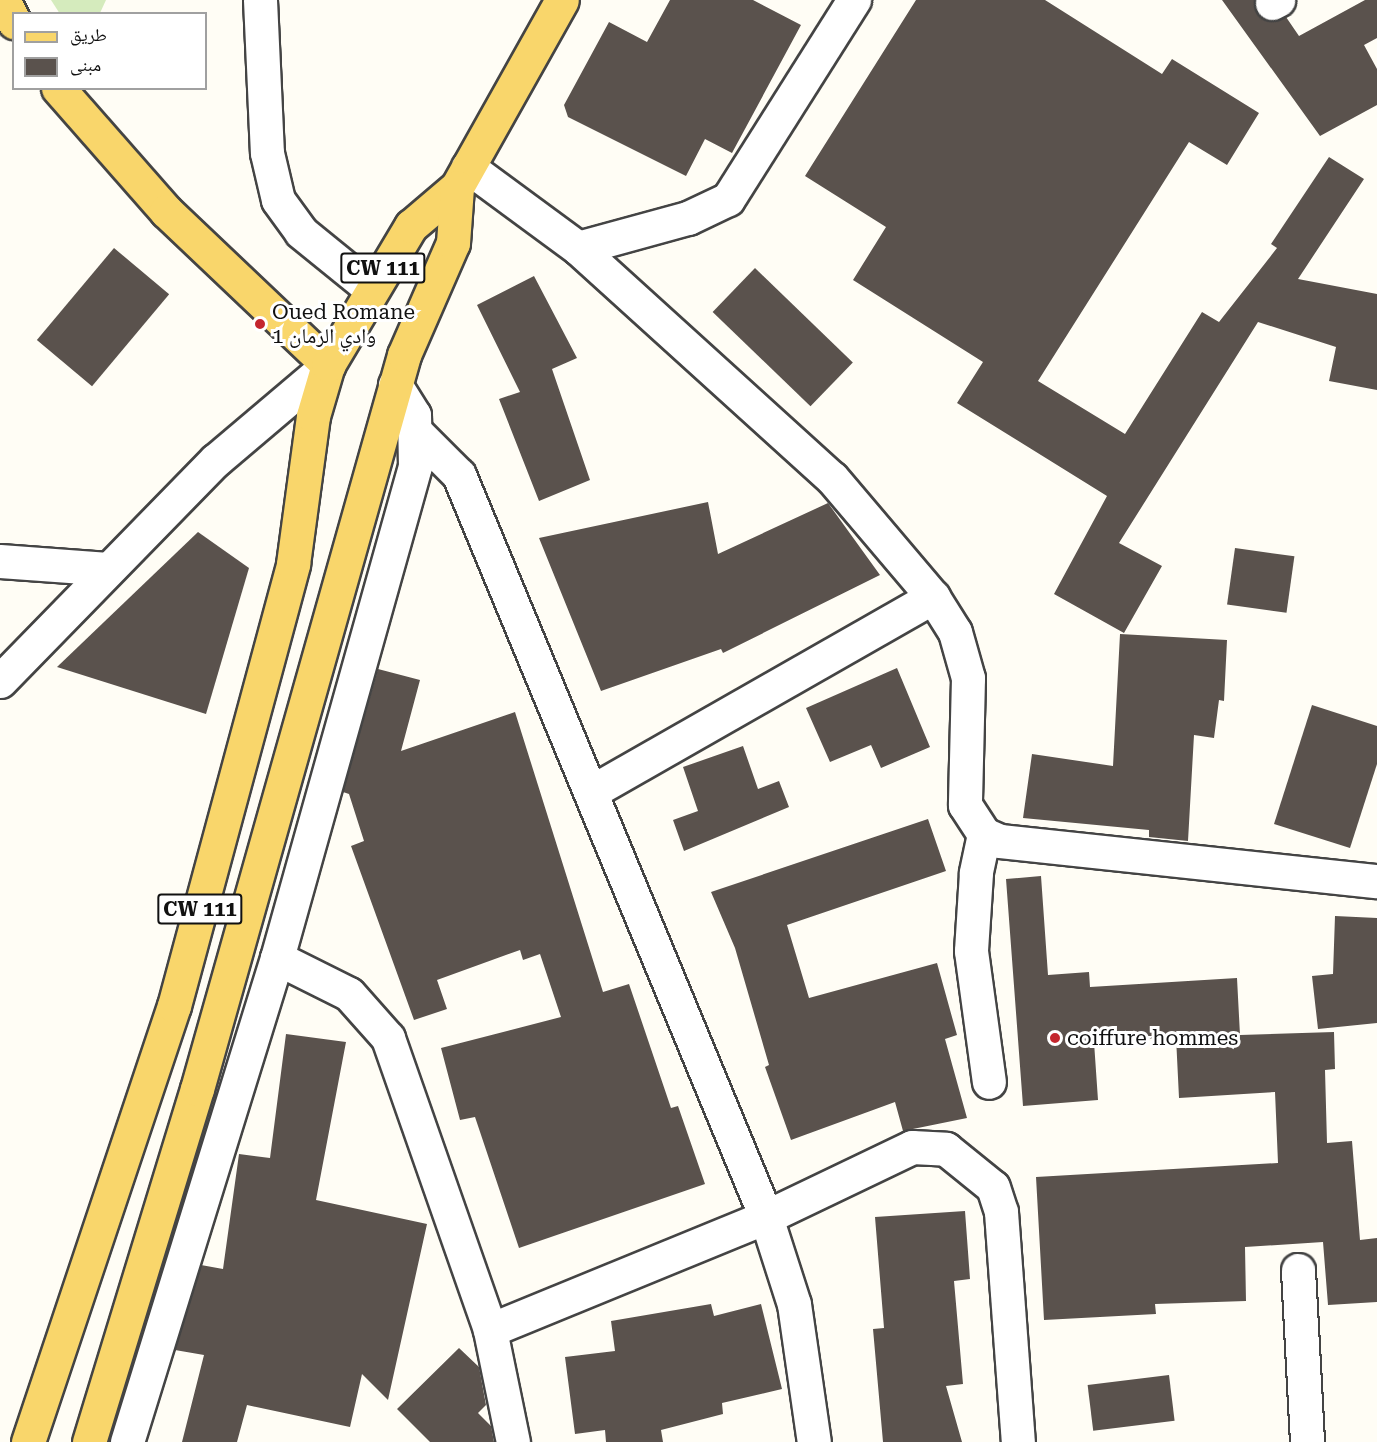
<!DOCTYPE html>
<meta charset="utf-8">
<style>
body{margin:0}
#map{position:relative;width:1377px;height:1442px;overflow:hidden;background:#fffdf5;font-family:"Roboto Serif","Noto Naskh Arabic",serif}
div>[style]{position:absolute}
.green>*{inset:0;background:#d5ebbd}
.building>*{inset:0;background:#5a524d;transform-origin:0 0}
.roads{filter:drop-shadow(2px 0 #444) drop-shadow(-2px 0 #444) drop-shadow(0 2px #444) drop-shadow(0 -2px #444)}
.minor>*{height:33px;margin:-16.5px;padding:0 16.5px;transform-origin:16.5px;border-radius:16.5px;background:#fff}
.major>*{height:33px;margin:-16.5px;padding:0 16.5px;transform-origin:16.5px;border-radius:16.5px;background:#f9d66b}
.dots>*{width:16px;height:16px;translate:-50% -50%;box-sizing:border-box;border:3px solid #fff;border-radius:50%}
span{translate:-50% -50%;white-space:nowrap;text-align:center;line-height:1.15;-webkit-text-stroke:6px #fff;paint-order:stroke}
.shield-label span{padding:2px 4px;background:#fff;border:2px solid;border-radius:4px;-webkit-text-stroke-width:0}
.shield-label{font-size:20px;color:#111;font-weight:700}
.poi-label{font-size:21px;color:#111}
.left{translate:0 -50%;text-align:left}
.legend{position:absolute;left:12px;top:12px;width:195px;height:78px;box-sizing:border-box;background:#fff;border:2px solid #a0a0a0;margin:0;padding:8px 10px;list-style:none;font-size:18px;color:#111}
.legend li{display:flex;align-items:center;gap:12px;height:30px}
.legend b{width:30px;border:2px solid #a0a0a0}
</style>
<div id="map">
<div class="green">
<i style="clip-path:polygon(51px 0,106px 0,100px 13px,60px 14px)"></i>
</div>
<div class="building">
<i style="clip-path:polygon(670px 0,753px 0,801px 25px,732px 153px,705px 139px,686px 176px,568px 117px,564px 105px,609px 22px,647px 42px)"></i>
<i style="clip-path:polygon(916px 0,1045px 0,1162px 74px,1172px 59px,1259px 113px,1227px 165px,1189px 142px,1038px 381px,1125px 434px,1202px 312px,1219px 322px,1277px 248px,1271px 244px,1329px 157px,1364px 179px,1298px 279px,1377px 294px,1377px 390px,1329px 381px,1336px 347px,1258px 322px,1119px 543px,1162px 566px,1124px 633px,1054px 594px,1107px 496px,957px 403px,983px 362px,853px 280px,886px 227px,805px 176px)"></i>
<i style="clip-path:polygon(1222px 0,1254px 0,1261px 18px,1286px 17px,1299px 36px,1365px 0,1377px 0,1377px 38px,1364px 45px,1377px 69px,1377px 105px,1320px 136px)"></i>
<i style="left:114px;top:248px;width:72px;height:120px;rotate:40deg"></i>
<i style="left:755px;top:268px;width:136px;height:61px;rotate:44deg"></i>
<i style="clip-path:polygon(534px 276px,577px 358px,552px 369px,590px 480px,539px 501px,499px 399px,520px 392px,477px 305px)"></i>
<i style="clip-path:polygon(708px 502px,718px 554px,828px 503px,880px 575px,723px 653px,721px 649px,601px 691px,539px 538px)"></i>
<i style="clip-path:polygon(198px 532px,249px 568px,206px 714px,57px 667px)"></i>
<i style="left:1235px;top:548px;width:60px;height:57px;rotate:8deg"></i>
<i style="clip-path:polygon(1120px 634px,1227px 640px,1224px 701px,1219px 700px,1214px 738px,1194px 735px,1188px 841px,1149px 837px,1149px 830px,1023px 818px,1032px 754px,1113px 766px)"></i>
<i style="clip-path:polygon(897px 668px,930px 747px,881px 768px,871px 745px,830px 762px,806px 708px)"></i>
<i style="clip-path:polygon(378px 669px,420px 680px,401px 751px,515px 712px,603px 992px,629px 984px,671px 1108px,678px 1106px,705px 1184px,519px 1248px,475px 1117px,460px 1120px,441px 1048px,561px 1017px,540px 954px,523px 960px,520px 950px,437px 980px,447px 1009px,414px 1020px,351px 846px,364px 841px,349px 794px,343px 792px)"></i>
<i style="clip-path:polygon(1312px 705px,1377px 726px,1377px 764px,1350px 848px,1274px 824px)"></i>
<i style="clip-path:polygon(743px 746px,758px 789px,779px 781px,789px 807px,684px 851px,673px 820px,698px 811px,683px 767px)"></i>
<i style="clip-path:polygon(928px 819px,946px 871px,787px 925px,809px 998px,937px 963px,957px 1035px,945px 1039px,967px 1118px,903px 1131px,895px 1102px,791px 1140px,765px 1067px,769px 1065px,735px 948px,711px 892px)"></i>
<i style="clip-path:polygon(1041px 876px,1048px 975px,1089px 972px,1090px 987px,1237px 978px,1240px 1035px,1334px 1032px,1335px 1069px,1325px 1070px,1327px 1143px,1352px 1141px,1360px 1240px,1377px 1238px,1377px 1302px,1328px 1305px,1323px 1242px,1245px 1247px,1246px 1301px,1155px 1304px,1156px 1314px,1044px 1320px,1036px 1177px,1278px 1163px,1275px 1092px,1179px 1098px,1176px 1037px,1094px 1042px,1098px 1100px,1023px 1106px,1006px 879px)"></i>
<i style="clip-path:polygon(1335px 916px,1377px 918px,1377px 1023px,1318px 1029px,1312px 976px,1333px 974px)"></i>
<i style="clip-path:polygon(286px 1034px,346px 1042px,316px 1200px,427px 1224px,388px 1400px,362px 1374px,350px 1427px,247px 1405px,237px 1442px,182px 1442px,204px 1355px,175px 1350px,201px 1265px,223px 1269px,239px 1154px,270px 1158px)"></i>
<i style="clip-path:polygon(965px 1211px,970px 1279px,954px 1281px,963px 1384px,946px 1386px,962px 1442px,883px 1442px,873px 1329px,884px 1328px,875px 1217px)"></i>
<i style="clip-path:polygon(711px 1304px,714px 1316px,761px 1304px,782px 1389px,722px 1403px,723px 1414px,661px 1430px,663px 1442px,606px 1442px,605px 1430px,575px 1434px,565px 1357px,615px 1351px,611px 1321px)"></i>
<i style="clip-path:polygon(459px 1348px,479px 1367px,486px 1405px,478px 1413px,491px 1426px,494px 1442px,430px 1442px,397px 1409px)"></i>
<i style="left:1169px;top:1375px;width:46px;height:82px;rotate:83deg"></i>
</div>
<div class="roads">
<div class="minor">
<i style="left:260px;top:0;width:153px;rotate:87.4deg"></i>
<i style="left:267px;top:153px;width:48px;rotate:76.8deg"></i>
<i style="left:278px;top:200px;width:39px;rotate:54deg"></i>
<i style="left:301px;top:232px;width:89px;rotate:39.1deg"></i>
<i style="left:1272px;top:3px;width:7px;rotate:-27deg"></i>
<i style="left:468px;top:167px;width:137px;rotate:36.4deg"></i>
<i style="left:578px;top:248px;width:343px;rotate:42.2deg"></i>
<i style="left:832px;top:478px;width:156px;rotate:49.7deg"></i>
<i style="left:933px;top:597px;width:41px;rotate:57.8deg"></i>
<i style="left:955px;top:632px;width:48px;rotate:74.2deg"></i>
<i style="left:968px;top:678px;width:127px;rotate:91.4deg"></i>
<i style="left:965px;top:805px;width:35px;rotate:57deg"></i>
<i style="left:984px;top:834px;width:17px;rotate:24deg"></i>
<i style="left:1000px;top:841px;width:379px;rotate:6.1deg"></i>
<i style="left:578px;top:248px;width:114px;rotate:-15.3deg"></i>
<i style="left:688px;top:218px;width:44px;rotate:-25.4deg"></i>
<i style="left:728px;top:199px;width:236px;rotate:-57.7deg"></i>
<i style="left:417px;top:433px;width:59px;rotate:45deg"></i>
<i style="left:459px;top:475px;width:803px;rotate:67.52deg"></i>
<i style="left:766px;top:1217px;width:91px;rotate:72.2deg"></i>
<i style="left:794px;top:1304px;width:139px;rotate:81.8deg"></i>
<i style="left:0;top:561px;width:108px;rotate:4.2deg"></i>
<i style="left:0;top:681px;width:309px;rotate:-45.7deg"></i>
<i style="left:216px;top:460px;width:147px;rotate:-40.3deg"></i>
<i style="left:591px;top:792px;width:394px;rotate:-29.7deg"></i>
<i style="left:984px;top:834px;width:40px;rotate:102deg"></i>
<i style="left:976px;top:873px;width:78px;rotate:93.7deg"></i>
<i style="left:971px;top:951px;width:132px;rotate:82.2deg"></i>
<i style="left:277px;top:958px;width:80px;rotate:26.6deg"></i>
<i style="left:349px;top:994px;width:59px;rotate:48.4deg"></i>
<i style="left:388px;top:1038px;width:309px;rotate:70.7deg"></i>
<i style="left:490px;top:1330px;width:114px;rotate:78.4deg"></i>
<i style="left:1298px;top:1270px;width:172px;rotate:87deg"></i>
<i style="left:490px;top:1330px;width:298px;rotate:-22.3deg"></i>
<i style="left:766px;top:1217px;width:162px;rotate:-25.6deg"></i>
<i style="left:912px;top:1147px;width:34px;rotate:3deg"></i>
<i style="left:946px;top:1149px;width:60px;rotate:39deg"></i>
<i style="left:993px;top:1187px;width:26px;rotate:72deg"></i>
<i style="left:1001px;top:1212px;width:231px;rotate:85.8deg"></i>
<i style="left:127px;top:1442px;width:507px;rotate:-72.78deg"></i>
<i style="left:277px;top:958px;width:511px;rotate:-74.33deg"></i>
<i style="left:415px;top:466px;width:51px;rotate:-91.1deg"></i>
<i style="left:414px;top:415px;width:36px;rotate:-122deg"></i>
</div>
<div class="major">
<i style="left:3px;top:0;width:25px;rotate:63deg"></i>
<i style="left:58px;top:88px;width:164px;rotate:48.7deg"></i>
<i style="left:166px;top:211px;width:224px;rotate:43.5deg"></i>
<i style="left:28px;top:1442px;width:460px;rotate:-71.5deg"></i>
<i style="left:174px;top:1006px;width:458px;rotate:-74.9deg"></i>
<i style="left:293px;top:564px;width:149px;rotate:-82.3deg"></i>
<i style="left:313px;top:416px;width:53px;rotate:-73.6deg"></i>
<i style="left:328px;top:365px;width:162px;rotate:-59.2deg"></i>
<i style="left:411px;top:226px;width:60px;rotate:-40.3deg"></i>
<i style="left:457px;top:187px;width:214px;rotate:-60.7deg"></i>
<i style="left:89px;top:1442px;width:369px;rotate:-73deg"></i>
<i style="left:197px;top:1089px;width:763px;rotate:-74.25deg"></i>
<i style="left:404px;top:355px;width:122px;rotate:-66.4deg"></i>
<i style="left:453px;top:243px;width:56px;rotate:-85.9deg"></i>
</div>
</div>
<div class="dots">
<i style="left:260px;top:324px;background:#c4262e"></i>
<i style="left:1055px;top:1038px;background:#c4262e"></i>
</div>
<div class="shield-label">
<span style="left:383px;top:268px">CW 111</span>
<span style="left:200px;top:909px">CW 111</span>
</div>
<div class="poi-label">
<span class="left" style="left:272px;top:324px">Oued Romane<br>1 وادي الرمان</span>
<span class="left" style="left:1067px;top:1038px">coiffure hommes</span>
</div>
<ul class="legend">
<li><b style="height:8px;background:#f9d66b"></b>طريق</li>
<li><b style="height:16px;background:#5a524d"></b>مبنى</li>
</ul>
</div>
